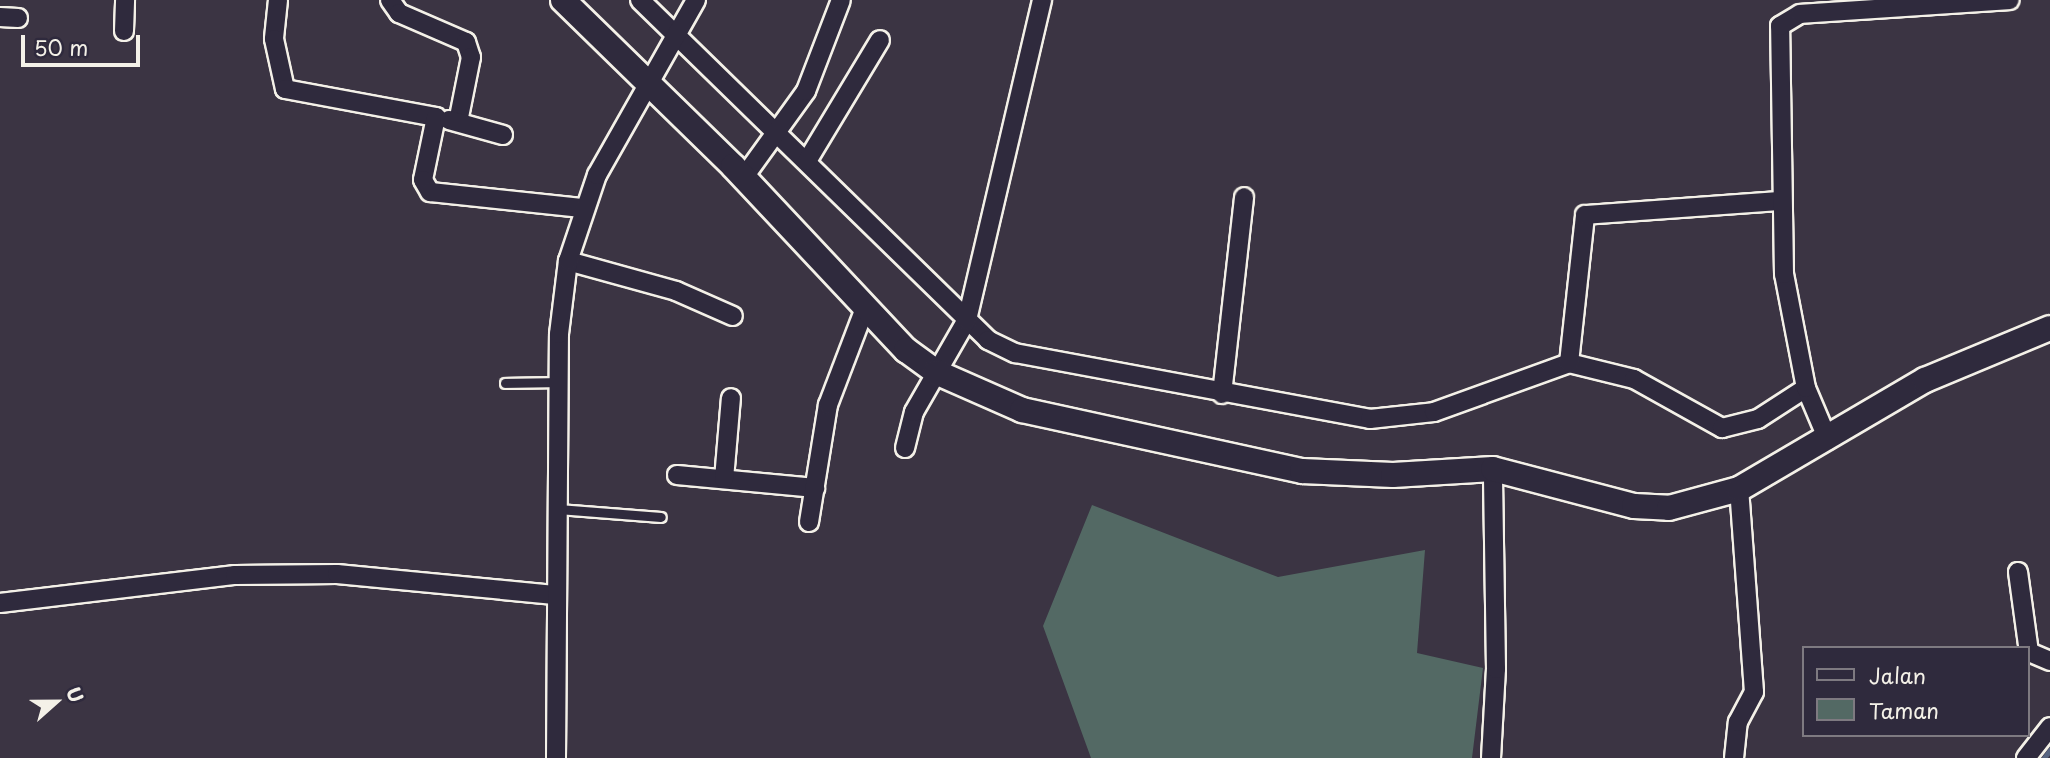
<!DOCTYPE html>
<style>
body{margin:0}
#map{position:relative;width:2050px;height:758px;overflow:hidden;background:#3b3443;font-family:"Playpen Sans",sans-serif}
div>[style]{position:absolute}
.green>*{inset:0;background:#536964}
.stream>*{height:4.5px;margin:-2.25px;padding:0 2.25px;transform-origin:2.25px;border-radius:2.25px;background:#576480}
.roads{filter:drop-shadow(2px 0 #f4f1e8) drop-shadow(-2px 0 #f4f1e8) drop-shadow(0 2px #f4f1e8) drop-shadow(0 -2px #f4f1e8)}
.service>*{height:9px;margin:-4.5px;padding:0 4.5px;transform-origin:4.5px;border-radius:4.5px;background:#2f2a3d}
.minor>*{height:18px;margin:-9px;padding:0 9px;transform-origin:9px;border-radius:9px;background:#2f2a3d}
.secondary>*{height:24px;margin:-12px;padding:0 12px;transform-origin:12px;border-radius:12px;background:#2f2a3d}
span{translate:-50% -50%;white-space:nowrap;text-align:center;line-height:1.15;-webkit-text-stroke:5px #2f2a3d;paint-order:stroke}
.legend{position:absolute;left:1802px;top:646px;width:228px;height:91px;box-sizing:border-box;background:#2f2a3d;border:2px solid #7e7a81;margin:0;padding:9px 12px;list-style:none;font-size:21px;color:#f4f1e8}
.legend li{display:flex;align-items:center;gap:14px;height:35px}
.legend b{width:35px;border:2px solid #7e7a81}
.north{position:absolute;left:21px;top:667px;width:70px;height:70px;-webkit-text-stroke:5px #2f2a3d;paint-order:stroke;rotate:69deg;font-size:19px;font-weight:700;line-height:28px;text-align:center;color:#f4f1e8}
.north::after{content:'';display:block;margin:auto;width:24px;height:32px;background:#f4f1e8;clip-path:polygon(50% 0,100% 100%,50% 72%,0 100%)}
.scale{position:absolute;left:21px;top:35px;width:119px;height:32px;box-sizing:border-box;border:4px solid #f4f1e8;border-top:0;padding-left:9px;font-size:21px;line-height:24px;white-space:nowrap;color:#f4f1e8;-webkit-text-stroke:5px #2f2a3d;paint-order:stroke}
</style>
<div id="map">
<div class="green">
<i style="clip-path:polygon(1092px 505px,1278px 577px,1425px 550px,1417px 653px,1483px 668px,1472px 758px,1091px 758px,1043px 626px)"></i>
</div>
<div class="stream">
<i style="left:2044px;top:758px;width:10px;rotate:-53deg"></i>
</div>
<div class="roads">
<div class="service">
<i style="left:505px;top:383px;width:54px;rotate:-1.1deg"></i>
<i style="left:558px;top:509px;width:103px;rotate:4.4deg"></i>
</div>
<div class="minor">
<i style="left:278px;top:0;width:39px;rotate:96deg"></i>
<i style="left:274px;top:39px;width:51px;rotate:77.6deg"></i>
<i style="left:285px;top:89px;width:154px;rotate:10.5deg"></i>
<i style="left:436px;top:117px;width:64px;rotate:101.7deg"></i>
<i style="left:423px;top:180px;width:14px;rotate:60deg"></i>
<i style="left:430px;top:192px;width:153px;rotate:6deg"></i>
<i style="left:390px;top:0;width:16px;rotate:55deg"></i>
<i style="left:399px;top:13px;width:73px;rotate:23.4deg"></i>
<i style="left:466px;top:42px;width:16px;rotate:72deg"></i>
<i style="left:471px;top:57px;width:66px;rotate:101.3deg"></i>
<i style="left:640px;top:0;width:487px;rotate:44.3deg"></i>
<i style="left:988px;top:340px;width:30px;rotate:26deg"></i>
<i style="left:1015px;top:353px;width:361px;rotate:10.5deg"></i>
<i style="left:1370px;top:419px;width:64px;rotate:-6.2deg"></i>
<i style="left:1434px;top:412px;width:144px;rotate:-19.9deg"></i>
<i style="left:1569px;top:363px;width:67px;rotate:13.8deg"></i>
<i style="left:1634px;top:379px;width:101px;rotate:29.1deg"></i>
<i style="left:1722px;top:428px;width:37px;rotate:-14deg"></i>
<i style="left:1758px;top:419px;width:57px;rotate:-32.9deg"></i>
<i style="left:0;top:17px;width:18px;rotate:3deg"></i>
<i style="left:124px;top:31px;width:31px;rotate:-88deg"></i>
<i style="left:449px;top:120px;width:56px;rotate:15.5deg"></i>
<i style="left:807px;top:161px;width:141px;rotate:-58.9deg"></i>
<i style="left:744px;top:177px;width:106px;rotate:-54.2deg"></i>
<i style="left:806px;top:91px;width:97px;rotate:-69deg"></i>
<i style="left:568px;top:261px;width:112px;rotate:15.5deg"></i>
<i style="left:676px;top:291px;width:62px;rotate:23.7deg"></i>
<i style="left:1569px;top:363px;width:149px;rotate:-83.8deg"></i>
<i style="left:1585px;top:215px;width:196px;rotate:-4.1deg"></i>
<i style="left:1222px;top:394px;width:198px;rotate:-83.6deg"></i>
<i style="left:1828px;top:440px;width:56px;rotate:-112.9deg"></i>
<i style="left:1806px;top:388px;width:116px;rotate:-100.9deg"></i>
<i style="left:1784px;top:274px;width:248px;rotate:-90.9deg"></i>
<i style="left:1780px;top:26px;width:23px;rotate:-31deg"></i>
<i style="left:1800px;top:14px;width:210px;rotate:-3.8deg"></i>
<i style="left:905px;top:448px;width:37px;rotate:-76deg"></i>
<i style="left:914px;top:412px;width:106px;rotate:-60.1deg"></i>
<i style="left:967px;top:320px;width:329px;rotate:-76.8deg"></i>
<i style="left:677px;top:475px;width:139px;rotate:5.4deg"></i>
<i style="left:724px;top:479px;width:81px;rotate:-85.1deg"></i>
<i style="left:809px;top:522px;width:119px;rotate:-80.8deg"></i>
<i style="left:828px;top:405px;width:104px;rotate:-69.1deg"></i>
<i style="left:2018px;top:572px;width:81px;rotate:82.2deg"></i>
<i style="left:2029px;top:652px;width:23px;rotate:23deg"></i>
<i style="left:0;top:603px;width:237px;rotate:-6.8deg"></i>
<i style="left:235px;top:575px;width:102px;rotate:-0.6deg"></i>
<i style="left:337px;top:574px;width:221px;rotate:5.5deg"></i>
<i style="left:556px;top:758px;width:424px;rotate:-89.6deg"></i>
<i style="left:559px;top:334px;width:74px;rotate:-83deg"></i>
<i style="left:568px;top:261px;width:91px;rotate:-71.4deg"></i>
<i style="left:597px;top:175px;width:201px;rotate:-60.5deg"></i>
<i style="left:1491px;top:758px;width:89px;rotate:-86.8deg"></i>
<i style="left:1496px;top:669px;width:200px;rotate:-90.9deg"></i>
<i style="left:1734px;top:758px;width:36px;rotate:-84deg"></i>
<i style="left:1738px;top:722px;width:34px;rotate:-62deg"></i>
<i style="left:1754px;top:692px;width:204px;rotate:-94.2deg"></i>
<i style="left:2026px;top:758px;width:39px;rotate:-52deg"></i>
</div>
<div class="secondary">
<i style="left:563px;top:0;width:238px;rotate:44.3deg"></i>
<i style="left:733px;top:166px;width:253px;rotate:46.8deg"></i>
<i style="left:906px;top:350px;width:37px;rotate:36deg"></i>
<i style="left:936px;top:372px;width:94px;rotate:23.8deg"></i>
<i style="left:1022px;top:410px;width:287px;rotate:12.3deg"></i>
<i style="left:1302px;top:471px;width:91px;rotate:2.5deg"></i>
<i style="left:1393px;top:475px;width:100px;rotate:-3.4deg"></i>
<i style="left:1493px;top:469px;width:146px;rotate:14.7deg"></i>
<i style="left:1634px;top:506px;width:35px;rotate:3deg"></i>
<i style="left:1669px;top:508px;width:73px;rotate:-15.2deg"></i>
<i style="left:1739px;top:489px;width:216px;rotate:-30.4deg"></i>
<i style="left:1925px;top:380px;width:135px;rotate:-22.6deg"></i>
</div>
</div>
<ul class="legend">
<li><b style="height:9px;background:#2f2a3d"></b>Jalan</li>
<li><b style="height:19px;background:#536964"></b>Taman</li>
</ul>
<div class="north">U</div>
<div class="scale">50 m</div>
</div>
